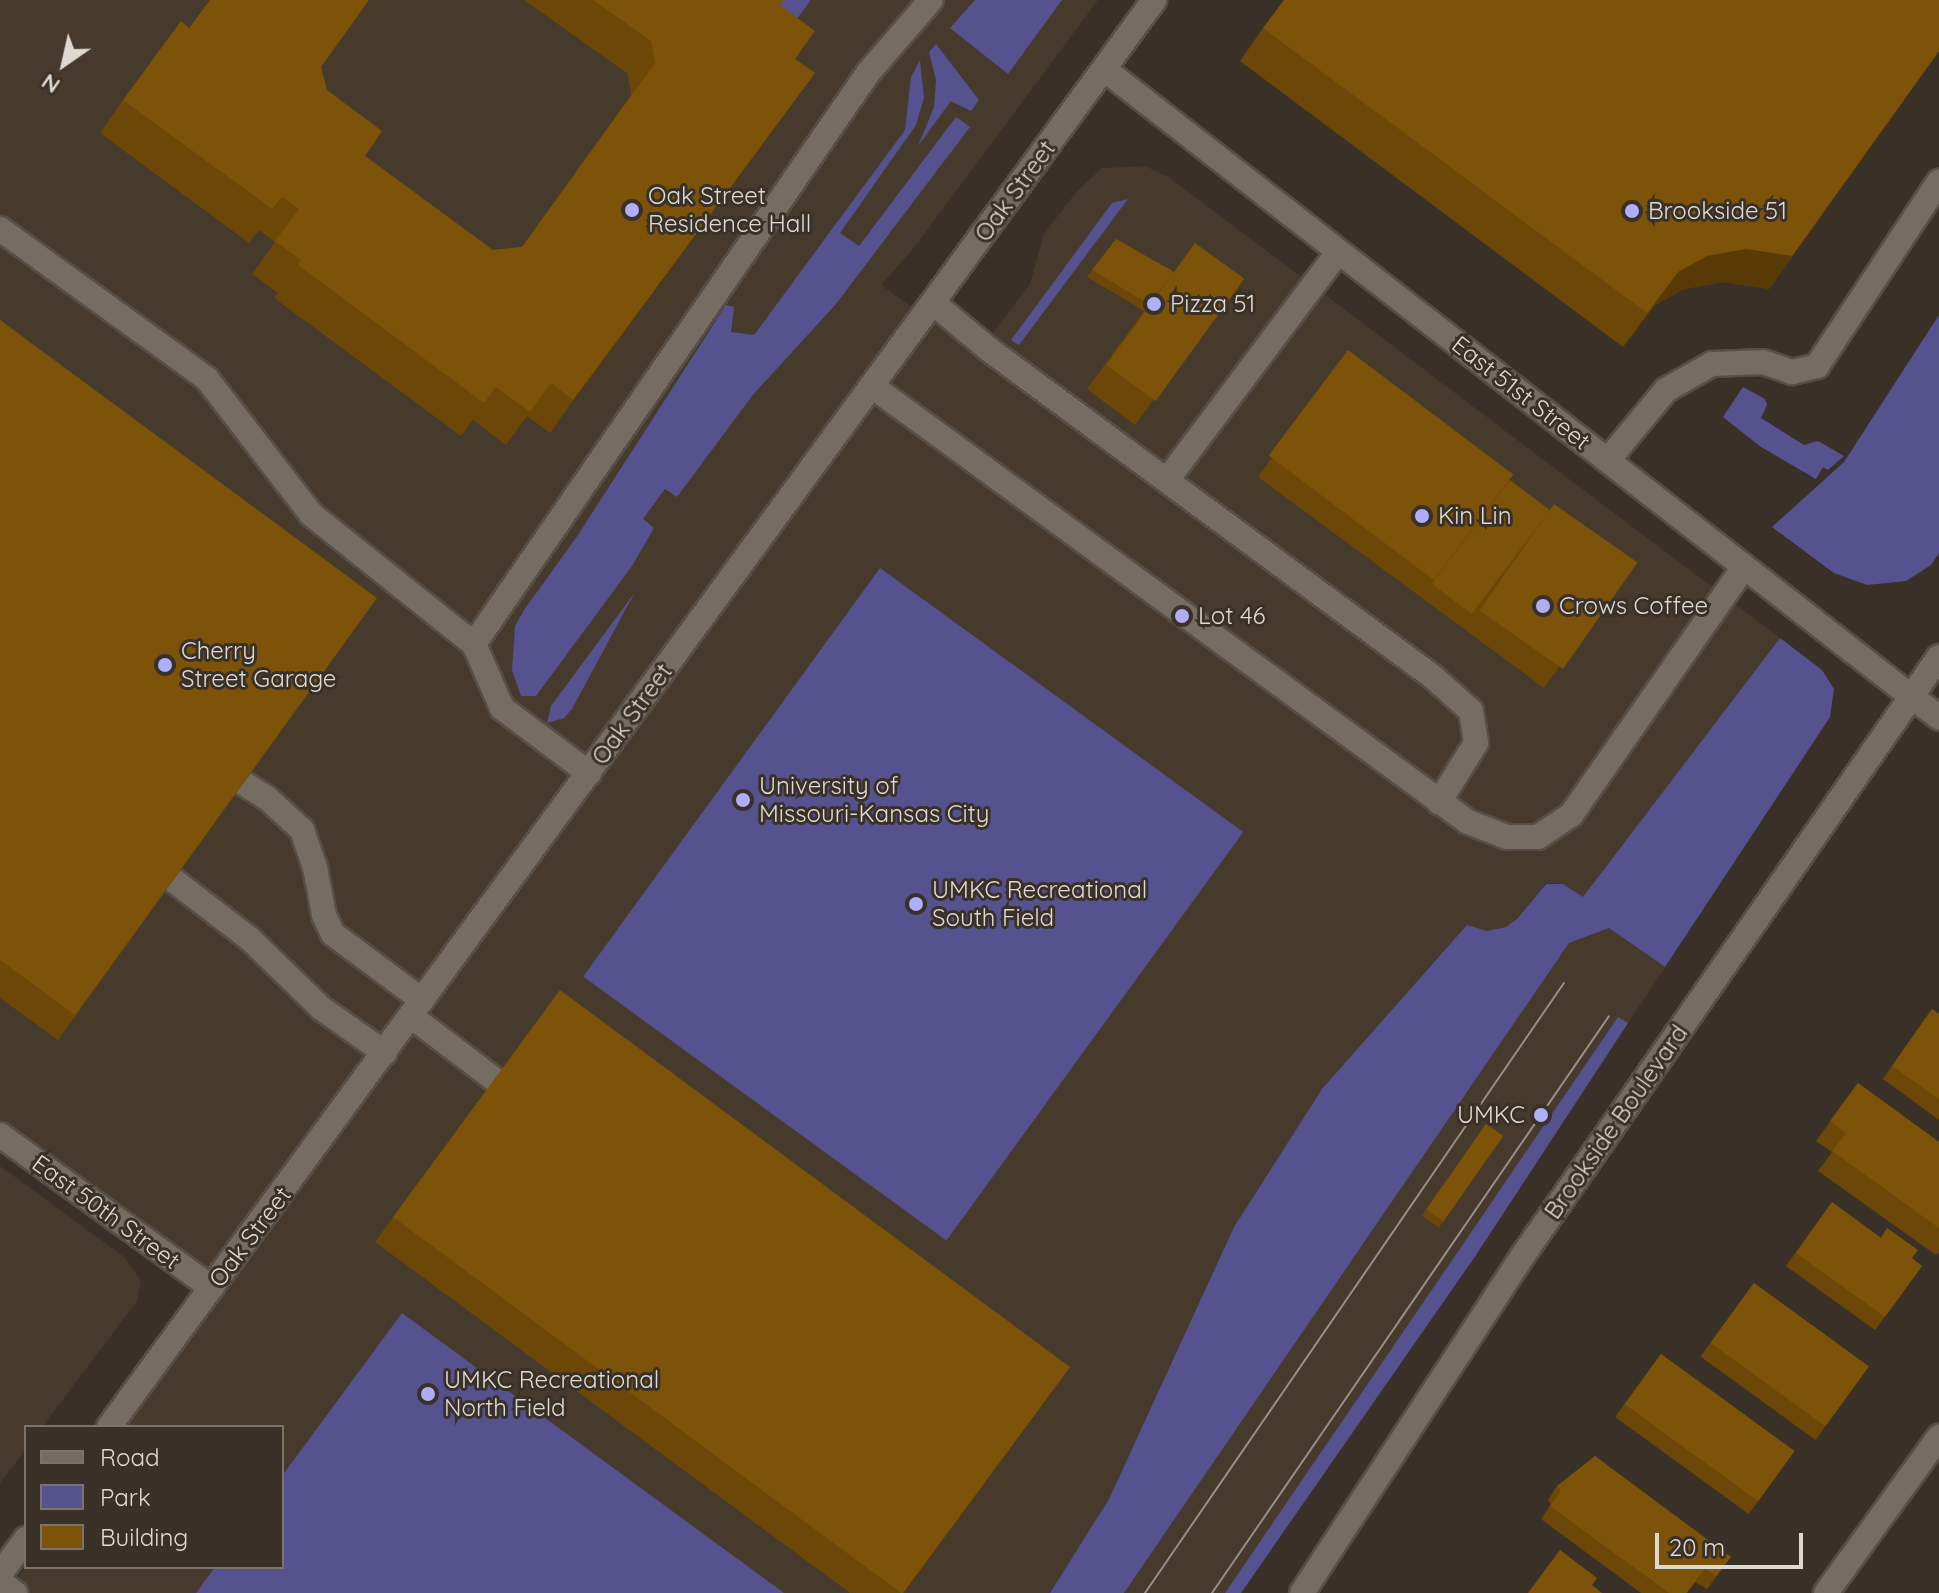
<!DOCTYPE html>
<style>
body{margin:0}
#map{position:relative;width:1939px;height:1593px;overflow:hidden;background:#393128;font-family:Quicksand,sans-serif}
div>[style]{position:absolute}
.built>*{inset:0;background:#453a2b}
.green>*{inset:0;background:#56528f;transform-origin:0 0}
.roads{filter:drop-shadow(2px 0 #554f47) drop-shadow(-2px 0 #554f47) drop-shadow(0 2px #554f47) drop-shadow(0 -2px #554f47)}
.lane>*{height:24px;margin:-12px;padding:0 12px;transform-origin:12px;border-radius:12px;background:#756d62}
.street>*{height:24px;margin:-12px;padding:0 12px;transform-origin:12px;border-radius:12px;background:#756d62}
.secondary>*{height:24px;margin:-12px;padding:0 12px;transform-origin:12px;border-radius:12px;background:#756d62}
.tram>*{height:2px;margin:-1px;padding:0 1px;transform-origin:1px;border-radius:1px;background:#969089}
.wall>*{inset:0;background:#6c4708;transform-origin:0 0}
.shaded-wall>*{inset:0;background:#583a06}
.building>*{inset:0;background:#7d5309;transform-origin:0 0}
.dots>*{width:22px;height:22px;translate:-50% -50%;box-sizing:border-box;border:4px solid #393128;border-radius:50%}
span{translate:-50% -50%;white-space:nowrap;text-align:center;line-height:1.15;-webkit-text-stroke:6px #393128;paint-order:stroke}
.street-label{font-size:24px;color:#ddd9d3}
.poi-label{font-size:24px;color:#ddd9d3}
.left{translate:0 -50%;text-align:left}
.right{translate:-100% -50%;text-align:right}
.legend{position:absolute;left:24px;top:1425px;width:260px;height:144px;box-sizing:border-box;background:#393128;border:2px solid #7b746c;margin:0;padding:10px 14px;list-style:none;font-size:24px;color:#ddd9d3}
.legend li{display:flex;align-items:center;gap:16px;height:40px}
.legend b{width:40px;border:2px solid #7b746c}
.north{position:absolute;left:24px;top:24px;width:80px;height:80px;-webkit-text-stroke:6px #393128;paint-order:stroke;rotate:214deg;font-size:22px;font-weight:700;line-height:32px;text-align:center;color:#ddd9d3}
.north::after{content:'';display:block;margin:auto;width:28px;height:36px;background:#ddd9d3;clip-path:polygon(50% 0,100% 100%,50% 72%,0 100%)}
.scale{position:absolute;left:1655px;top:1533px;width:148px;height:36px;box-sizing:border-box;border:4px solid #ddd9d3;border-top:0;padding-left:10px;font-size:24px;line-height:28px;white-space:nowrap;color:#ddd9d3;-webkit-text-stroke:6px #393128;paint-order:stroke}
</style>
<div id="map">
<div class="built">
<i style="clip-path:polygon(0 0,1098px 0,913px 249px,881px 285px,977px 354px,1030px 284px,1044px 234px,1077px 191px,1102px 168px,1145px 166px,1170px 178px,1780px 638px,1583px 898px,1563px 884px,1546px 883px,1517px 919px,1506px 927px,1487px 931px,1322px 1089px,1234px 1227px,1109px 1499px,1050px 1593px,8px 1593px,26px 1567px,282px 1567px,282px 1427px,119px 1427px,212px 1288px,0 1134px)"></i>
<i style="clip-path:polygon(1609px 928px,1665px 967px,1476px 1255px,1240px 1593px,1124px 1593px,1569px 943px)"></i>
<i style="clip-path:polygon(0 1166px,123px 1256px,141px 1281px,137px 1301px,42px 1427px,26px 1427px,26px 1449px,0 1483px)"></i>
</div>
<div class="green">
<i style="clip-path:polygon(752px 0,811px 0,790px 28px)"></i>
<i style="clip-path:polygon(975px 0,1062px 0,1008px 74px,950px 28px)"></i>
<i style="clip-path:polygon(936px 44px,979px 100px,971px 111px,951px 101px,918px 146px,934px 107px,936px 80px,929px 52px)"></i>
<i style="clip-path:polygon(920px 60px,924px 98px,916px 125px,840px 233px,859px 246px,956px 117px,970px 127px,836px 304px,752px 396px,677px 497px,665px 489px,643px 519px,654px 528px,632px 566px,536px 696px,521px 696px,512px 670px,515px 626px,524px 610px,578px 535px,726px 305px,734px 307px,731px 332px,754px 335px,905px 130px,911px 77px)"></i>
<i style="clip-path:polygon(1128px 199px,1019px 345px,1011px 340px,1112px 203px)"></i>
<i style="clip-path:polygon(1939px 315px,1939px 553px,1931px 565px,1906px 581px,1867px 585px,1834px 573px,1772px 527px,1844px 462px)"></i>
<i style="clip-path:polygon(1743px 387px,1765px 399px,1767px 405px,1761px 418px,1804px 445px,1818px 441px,1844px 456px,1828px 470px,1823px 467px,1816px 479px,1761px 447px,1723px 417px)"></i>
<i style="left:880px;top:568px;width:449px;height:505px;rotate:36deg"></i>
<i style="clip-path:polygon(635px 592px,572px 709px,564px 718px,547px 723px,551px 706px)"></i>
<i style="clip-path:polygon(1780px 638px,1822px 670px,1834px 689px,1830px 717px,1665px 967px,1609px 928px,1569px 943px,1124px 1593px,1050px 1593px,1109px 1499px,1234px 1227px,1322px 1089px,1467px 925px,1487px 931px,1506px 927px,1517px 919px,1546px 884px,1563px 884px,1583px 897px)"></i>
<i style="clip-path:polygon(1618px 1017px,1628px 1023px,1476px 1255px,1241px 1593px,1225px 1593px)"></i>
<i style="clip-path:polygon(402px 1313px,784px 1593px,196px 1593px,215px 1567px,282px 1567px,282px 1476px)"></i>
</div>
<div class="roads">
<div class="lane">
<i style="left:0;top:229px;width:256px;rotate:35.9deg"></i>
<i style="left:207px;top:379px;width:170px;rotate:52.4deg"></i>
<i style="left:311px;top:514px;width:208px;rotate:38.6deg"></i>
<i style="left:474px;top:644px;width:70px;rotate:66.4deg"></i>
<i style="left:502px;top:708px;width:109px;rotate:36.8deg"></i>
<i style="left:933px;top:303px;width:75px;rotate:39.6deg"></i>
<i style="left:991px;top:351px;width:549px;rotate:36.41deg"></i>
<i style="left:1433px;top:677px;width:51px;rotate:41.8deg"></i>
<i style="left:1471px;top:711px;width:32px;rotate:81deg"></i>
<i style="left:1476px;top:743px;width:70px;rotate:122.1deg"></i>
<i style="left:872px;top:386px;width:738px;rotate:36.19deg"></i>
<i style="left:1468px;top:822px;width:42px;rotate:21deg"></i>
<i style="left:1507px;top:837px;width:31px"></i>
<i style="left:1538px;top:837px;width:40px;rotate:-34deg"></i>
<i style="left:1571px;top:815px;width:301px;rotate:-55.1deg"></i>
<i style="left:1608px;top:460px;width:91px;rotate:-50.4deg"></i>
<i style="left:1666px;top:390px;width:53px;rotate:-29.5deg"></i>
<i style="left:1712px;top:364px;width:51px;rotate:-2.2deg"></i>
<i style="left:1763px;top:362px;width:31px;rotate:19deg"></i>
<i style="left:1792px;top:372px;width:26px;rotate:-13deg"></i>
<i style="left:1817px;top:366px;width:221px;rotate:-56.5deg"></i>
<i style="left:1167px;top:480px;width:285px;rotate:-53.1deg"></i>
<i style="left:474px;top:644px;width:694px;rotate:-55.39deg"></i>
<i style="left:868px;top:73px;width:96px;rotate:-49.2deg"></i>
<i style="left:243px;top:783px;width:28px;rotate:32deg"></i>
<i style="left:267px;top:798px;width:47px;rotate:42.4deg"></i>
<i style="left:302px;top:830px;width:39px;rotate:71deg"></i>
<i style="left:315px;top:867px;width:49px;rotate:79.4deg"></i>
<i style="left:324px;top:915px;width:21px;rotate:65deg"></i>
<i style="left:333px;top:934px;width:111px;rotate:36.6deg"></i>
<i style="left:173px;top:880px;width:97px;rotate:37.5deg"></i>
<i style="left:250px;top:939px;width:99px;rotate:44.2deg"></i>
<i style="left:321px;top:1008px;width:78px;rotate:35.1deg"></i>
<i style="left:411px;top:1016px;width:106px;rotate:37.3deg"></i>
<i style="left:0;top:1582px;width:19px;rotate:36deg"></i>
</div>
<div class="street">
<i style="left:1104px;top:69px;width:1023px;rotate:37.86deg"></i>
<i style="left:0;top:1135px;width:261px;rotate:35.8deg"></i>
<i style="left:109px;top:1427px;width:1769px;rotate:-53.78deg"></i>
<i style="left:0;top:1574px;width:44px;rotate:-53.4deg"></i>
<i style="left:1826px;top:1593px;width:193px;rotate:-54.1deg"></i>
</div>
<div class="secondary">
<i style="left:1912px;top:697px;width:34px;rotate:37deg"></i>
<i style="left:1302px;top:1593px;width:405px;rotate:-56.8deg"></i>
<i style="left:1524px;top:1254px;width:727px;rotate:-55.2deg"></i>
</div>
</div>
<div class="tram">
<i style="left:1145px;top:1593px;width:740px;rotate:-55.52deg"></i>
<i style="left:1212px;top:1593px;width:700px;rotate:-55.47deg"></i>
</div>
<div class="wall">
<i style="clip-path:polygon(524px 0,784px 0,780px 5px,795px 59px,815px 73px,550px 433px,527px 416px,506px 445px,473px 420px,461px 436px,274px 298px,278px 293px,252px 274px,275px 242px,259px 230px,249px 243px,100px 133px,123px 100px,189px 28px,321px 68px,327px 90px,365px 156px,493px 250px,522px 247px,631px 95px,628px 74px)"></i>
<i style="clip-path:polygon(1263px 28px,1939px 51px,1769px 289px,1723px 282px,1684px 289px,1655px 305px,1623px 347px,1240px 61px)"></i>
<i style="clip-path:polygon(1116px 239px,1174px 272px,1244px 279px,1135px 425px,1087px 389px,1144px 311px,1087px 277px)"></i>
<i style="clip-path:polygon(0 320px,359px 623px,58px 1040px,0 998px)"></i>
<i style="clip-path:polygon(1348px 350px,1510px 480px,1623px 582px,1544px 688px,1258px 477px)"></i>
<i style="clip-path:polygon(1932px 1009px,1939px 1014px,1939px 1120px,1883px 1079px)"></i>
<i style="clip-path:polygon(1858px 1083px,1939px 1142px,1939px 1252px,1936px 1255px,1818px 1171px,1832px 1152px,1816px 1141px)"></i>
<i style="left:1486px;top:1124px;width:21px;height:112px;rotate:35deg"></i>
<i style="clip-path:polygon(1832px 1202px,1881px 1238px,1922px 1266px,1875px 1330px,1786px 1266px)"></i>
<i style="clip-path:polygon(393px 1217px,1070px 1367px,904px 1593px,850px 1593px,375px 1242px)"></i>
<i style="left:1754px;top:1283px;width:142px;height:91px;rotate:36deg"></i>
<i style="left:1661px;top:1354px;width:165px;height:78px;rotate:36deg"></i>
<i style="clip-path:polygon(1557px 1486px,1731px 1557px,1707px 1589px,1695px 1582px,1687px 1593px,1641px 1593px,1541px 1519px,1551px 1504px,1548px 1500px)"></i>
</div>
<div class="shaded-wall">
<i style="clip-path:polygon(1939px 51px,1769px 289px,1723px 282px,1684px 289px,1655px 305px,1623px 347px,1678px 272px)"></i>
<i style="clip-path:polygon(815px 73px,791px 106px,550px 433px,573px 400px)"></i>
<i style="clip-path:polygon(1244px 279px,1226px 303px,1135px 425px,1153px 400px)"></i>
<i style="clip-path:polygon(1637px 563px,1623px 582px,1544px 688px,1558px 668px)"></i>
<i style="clip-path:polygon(1070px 1367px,904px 1593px,903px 1593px)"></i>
</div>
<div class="building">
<i style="clip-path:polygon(210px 0,369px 0,321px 67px,327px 90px,382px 131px,365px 156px,493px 250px,522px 247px,655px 63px,651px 41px,593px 0,784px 0,780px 5px,815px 31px,795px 59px,815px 73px,573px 400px,551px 383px,530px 412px,496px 387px,484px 403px,298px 265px,301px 260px,275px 241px,299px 209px,282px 197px,272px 209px,123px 100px,181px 21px,189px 28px)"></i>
<i style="clip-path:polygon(1284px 0,1939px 0,1939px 51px,1792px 256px,1746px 249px,1707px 256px,1678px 272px,1647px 313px,1263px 28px)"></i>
<i style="clip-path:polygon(1116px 239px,1174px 272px,1149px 304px,1092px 270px)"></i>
<i style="left:1195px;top:243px;width:61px;height:151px;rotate:36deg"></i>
<i style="clip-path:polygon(0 320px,377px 598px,75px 1015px,0 960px)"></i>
<i style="left:1348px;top:350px;width:207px;height:132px;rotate:37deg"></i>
<i style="left:1510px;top:480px;width:50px;height:130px;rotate:37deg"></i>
<i style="left:1554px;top:504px;width:102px;height:130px;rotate:35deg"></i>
<i style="clip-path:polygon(560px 990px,1070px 1367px,903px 1593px,901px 1593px,393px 1217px)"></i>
<i style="clip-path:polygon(1932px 1009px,1939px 1014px,1939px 1099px,1892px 1066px)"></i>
<i style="clip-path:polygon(1858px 1083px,1939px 1142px,1939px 1228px,1832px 1151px,1846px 1133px,1830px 1121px)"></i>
<i style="left:1486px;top:1124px;width:21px;height:104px;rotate:35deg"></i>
<i style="clip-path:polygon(1832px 1202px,1881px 1238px,1887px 1228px,1918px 1250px,1912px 1258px,1922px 1266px,1885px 1317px,1796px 1253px)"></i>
<i style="left:1754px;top:1283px;width:142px;height:74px;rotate:36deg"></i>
<i style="left:1661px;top:1354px;width:165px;height:62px;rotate:36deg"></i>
<i style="clip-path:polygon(1595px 1456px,1731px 1557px,1716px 1576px,1705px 1568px,1686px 1593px,1669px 1593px,1550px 1506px,1561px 1491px,1557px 1486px)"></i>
<i style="clip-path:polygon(1560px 1550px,1597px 1578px,1592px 1585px,1602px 1593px,1528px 1593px)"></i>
</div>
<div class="dots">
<i style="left:632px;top:210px;background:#b0aefa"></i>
<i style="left:1632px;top:211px;background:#b0aefa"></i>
<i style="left:1154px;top:304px;background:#b0aefa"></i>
<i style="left:1422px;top:516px;background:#b0aefa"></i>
<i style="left:1543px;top:606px;background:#b0aefa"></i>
<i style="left:1182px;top:616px;background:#b0aefa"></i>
<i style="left:165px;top:665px;background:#b0aefa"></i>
<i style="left:743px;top:800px;background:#b0aefa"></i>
<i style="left:916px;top:904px;background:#b0aefa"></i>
<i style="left:1541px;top:1115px;background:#b0aefa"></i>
<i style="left:428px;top:1394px;background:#b0aefa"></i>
</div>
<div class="street-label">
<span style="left:1015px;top:191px;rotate:-54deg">Oak Street</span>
<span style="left:1521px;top:393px;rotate:38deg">East 51st Street</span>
<span style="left:632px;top:714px;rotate:-54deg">Oak Street</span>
<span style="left:1616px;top:1122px;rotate:-55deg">Brookside Boulevard</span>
<span style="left:106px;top:1212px;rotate:36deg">East 50th Street</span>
<span style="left:250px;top:1237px;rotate:-53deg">Oak Street</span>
</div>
<div class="poi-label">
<span class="left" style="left:648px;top:210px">Oak Street<br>Residence Hall</span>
<span class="left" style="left:1648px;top:211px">Brookside 51</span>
<span class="left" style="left:1170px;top:304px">Pizza 51</span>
<span class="left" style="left:1438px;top:516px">Kin Lin</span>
<span class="left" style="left:1559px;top:606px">Crows Coffee</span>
<span class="left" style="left:1198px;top:616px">Lot 46</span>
<span class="left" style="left:181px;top:665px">Cherry<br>Street Garage</span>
<span class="left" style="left:759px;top:800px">University of<br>Missouri-Kansas City</span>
<span class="left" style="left:932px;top:904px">UMKC Recreational<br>South Field</span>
<span class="right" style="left:1525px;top:1115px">UMKC</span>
<span class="left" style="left:444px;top:1394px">UMKC Recreational<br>North Field</span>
</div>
<ul class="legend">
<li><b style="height:10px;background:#756d62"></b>Road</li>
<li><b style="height:22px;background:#56528f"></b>Park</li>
<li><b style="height:22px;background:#7d5309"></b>Building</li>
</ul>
<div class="north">N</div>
<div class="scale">20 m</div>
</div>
